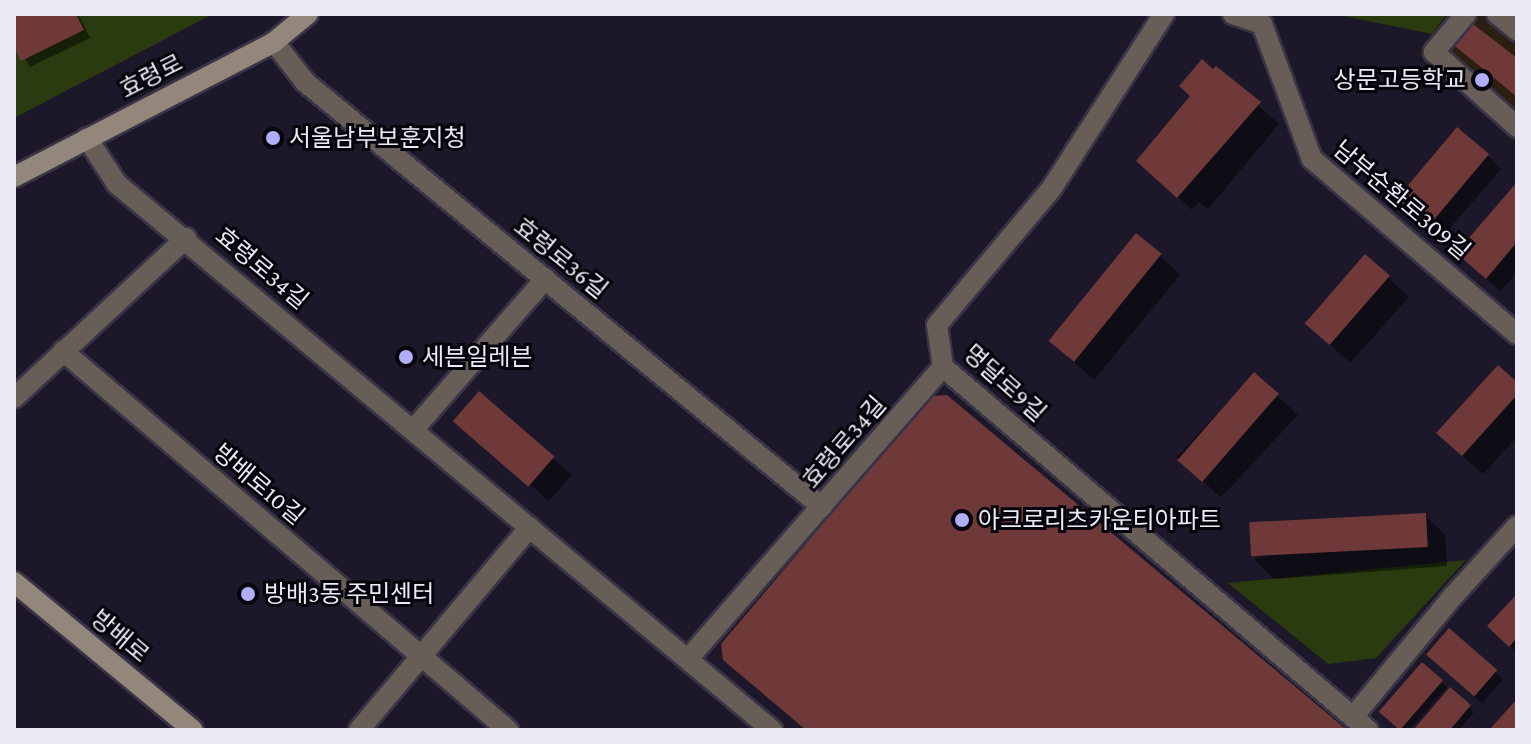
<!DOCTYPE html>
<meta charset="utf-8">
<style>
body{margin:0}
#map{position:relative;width:1531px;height:744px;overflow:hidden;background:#1c1729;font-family:"Crimson Pro","Noto Sans KR",serif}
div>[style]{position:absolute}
.education>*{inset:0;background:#2b1f12}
.green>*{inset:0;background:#2a3b0f}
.shadow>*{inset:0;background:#0007;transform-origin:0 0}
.building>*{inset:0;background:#6f3839;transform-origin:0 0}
.roads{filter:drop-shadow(2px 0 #393446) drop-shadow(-2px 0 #393446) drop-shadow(0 2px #393446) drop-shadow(0 -2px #393446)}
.street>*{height:20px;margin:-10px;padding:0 10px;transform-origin:10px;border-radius:10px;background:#675f57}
.secondary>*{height:20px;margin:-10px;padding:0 10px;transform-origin:10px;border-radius:10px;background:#92877a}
.dots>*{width:22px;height:22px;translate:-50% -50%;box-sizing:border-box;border:4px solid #06050b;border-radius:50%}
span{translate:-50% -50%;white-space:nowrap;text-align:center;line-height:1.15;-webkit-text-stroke:6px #06050b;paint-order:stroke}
.street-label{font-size:24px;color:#ece9f6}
.poi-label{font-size:24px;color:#ece9f6}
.right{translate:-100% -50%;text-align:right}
.left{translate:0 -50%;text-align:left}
.frame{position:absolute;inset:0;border:16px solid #ece9f6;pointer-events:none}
</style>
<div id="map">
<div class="education">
<i style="clip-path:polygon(1446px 14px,1517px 14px,1517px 144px,1418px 54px)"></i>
</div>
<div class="green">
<i style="clip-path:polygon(14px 14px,213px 14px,14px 118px)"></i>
<i style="clip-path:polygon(1334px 14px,1446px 14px,1432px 34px)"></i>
<i style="clip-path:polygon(1466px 560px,1376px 658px,1328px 664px,1228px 583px)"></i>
</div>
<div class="shadow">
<i style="clip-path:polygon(14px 14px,78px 14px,90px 38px,30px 67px,14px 42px)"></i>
<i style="clip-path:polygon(1216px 68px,1279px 124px,1208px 209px,1199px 202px,1192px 210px,1153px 175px)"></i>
<i style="clip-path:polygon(1487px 155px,1501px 169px,1438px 242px,1407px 216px)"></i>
<i style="clip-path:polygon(1517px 185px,1517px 272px,1501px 291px,1472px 267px)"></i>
<i style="clip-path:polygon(1160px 256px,1180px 275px,1094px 380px,1050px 340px)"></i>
<i style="clip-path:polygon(1365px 256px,1409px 297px,1350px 363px,1326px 341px)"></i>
<i style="left:1254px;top:374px;width:60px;height:113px;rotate:43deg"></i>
<i style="clip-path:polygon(1517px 385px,1517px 437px,1483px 474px,1459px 453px)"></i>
<i style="left:479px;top:394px;width:123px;height:35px;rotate:41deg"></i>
<i style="clip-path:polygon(1425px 515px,1445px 535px,1447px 566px,1274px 579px,1254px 559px)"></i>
<i style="clip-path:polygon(1517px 597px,1517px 653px,1490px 626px)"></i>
<i style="clip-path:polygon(1449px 631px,1503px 679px,1482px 703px,1436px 661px)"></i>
<i style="clip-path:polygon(1422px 665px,1447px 687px,1409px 730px,1401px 730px,1381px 712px)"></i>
<i style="clip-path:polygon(1450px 690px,1474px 712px,1459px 730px,1416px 730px)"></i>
</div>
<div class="building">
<i style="clip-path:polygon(14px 14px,76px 14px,84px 30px,21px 61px,14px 47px)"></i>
<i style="clip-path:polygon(1473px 24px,1517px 58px,1517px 97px,1455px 46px)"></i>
<i style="clip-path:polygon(1202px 59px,1213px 69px,1216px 66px,1261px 102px,1177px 198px,1136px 161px,1190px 96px,1179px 86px)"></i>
<i style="left:1457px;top:127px;width:42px;height:100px;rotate:40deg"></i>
<i style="clip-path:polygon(1517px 182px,1517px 242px,1486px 279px,1456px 253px)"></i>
<i style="left:1136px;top:233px;width:33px;height:139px;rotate:39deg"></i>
<i style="left:1365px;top:254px;width:33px;height:92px;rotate:41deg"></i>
<i style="clip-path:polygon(1498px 365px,1517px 382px,1517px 395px,1462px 456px,1436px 433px)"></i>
<i style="left:1254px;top:372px;width:33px;height:117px;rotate:41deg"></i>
<i style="left:479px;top:391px;width:100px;height:40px;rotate:41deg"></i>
<i style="clip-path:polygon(947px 395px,1347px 730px,806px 730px,723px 660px,721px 644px,931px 396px)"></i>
<i style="left:1426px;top:513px;width:34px;height:177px;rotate:87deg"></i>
<i style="clip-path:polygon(1517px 594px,1517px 638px,1509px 647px,1487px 626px)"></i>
<i style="left:1449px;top:628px;width:64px;height:35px;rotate:41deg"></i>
<i style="left:1422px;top:662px;width:28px;height:66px;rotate:41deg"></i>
<i style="clip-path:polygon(1450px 687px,1471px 705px,1450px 730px,1413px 730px)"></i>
<i style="clip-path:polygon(1517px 699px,1517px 730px,1489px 730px)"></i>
</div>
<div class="roads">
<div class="street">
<i style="left:1164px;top:14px;width:207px;rotate:122.8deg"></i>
<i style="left:1052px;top:188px;width:179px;rotate:130deg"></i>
<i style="left:937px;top:325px;width:42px;rotate:81.9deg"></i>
<i style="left:943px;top:367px;width:559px;rotate:40.5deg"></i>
<i style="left:1233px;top:14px;width:31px;rotate:19deg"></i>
<i style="left:1262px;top:24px;width:144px;rotate:69.7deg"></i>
<i style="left:1312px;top:159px;width:270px;rotate:40.5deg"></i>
<i style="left:1466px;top:14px;width:50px;rotate:130.1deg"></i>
<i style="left:1434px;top:52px;width:112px;rotate:42.1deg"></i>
<i style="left:1497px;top:14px;width:26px;rotate:39deg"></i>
<i style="left:274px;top:42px;width:51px;rotate:52.2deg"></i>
<i style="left:305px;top:82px;width:669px;rotate:39.42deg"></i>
<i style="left:87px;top:138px;width:55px;rotate:56.9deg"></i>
<i style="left:117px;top:184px;width:853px;rotate:39.81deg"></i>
<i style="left:63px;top:351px;width:585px;rotate:40.42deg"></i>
<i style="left:14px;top:398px;width:235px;rotate:-42.9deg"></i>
<i style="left:413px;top:430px;width:201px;rotate:-48.8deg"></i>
<i style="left:688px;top:659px;width:388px;rotate:-48.9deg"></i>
<i style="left:1353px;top:717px;width:158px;rotate:-50.4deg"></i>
<i style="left:1454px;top:595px;width:93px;rotate:-47.6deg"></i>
<i style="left:359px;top:730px;width:265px;rotate:-49.9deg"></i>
</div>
<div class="secondary">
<i style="left:14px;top:177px;width:293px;rotate:-27.4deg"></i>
<i style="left:274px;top:42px;width:44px;rotate:-39.5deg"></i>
<i style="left:14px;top:582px;width:232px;rotate:39.6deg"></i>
</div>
</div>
<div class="dots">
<i style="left:1482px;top:80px;background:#b2adf9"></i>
<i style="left:273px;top:138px;background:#b2adf9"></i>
<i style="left:406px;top:357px;background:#b2adf9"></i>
<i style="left:962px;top:520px;background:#b2adf9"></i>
<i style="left:248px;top:594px;background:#b2adf9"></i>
</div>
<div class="street-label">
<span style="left:151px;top:76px;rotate:-27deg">효령로</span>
<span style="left:1402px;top:200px;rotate:40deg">남부순환로309길</span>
<span style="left:561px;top:258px;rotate:39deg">효령로36길</span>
<span style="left:262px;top:268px;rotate:40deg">효령로34길</span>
<span style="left:1005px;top:383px;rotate:42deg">명달로9길</span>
<span style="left:844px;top:442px;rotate:-49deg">효령로34길</span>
<span style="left:259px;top:484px;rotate:40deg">방배로10길</span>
<span style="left:120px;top:636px;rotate:40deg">방배로</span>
</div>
<div class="poi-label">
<span class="right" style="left:1466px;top:80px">상문고등학교</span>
<span class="left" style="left:289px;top:138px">서울남부보훈지청</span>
<span class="left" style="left:422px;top:357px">세븐일레븐</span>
<span class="left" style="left:978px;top:520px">아크로리츠카운티아파트</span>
<span class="left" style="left:264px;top:594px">방배3동 주민센터</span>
</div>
<div class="frame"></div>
</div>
